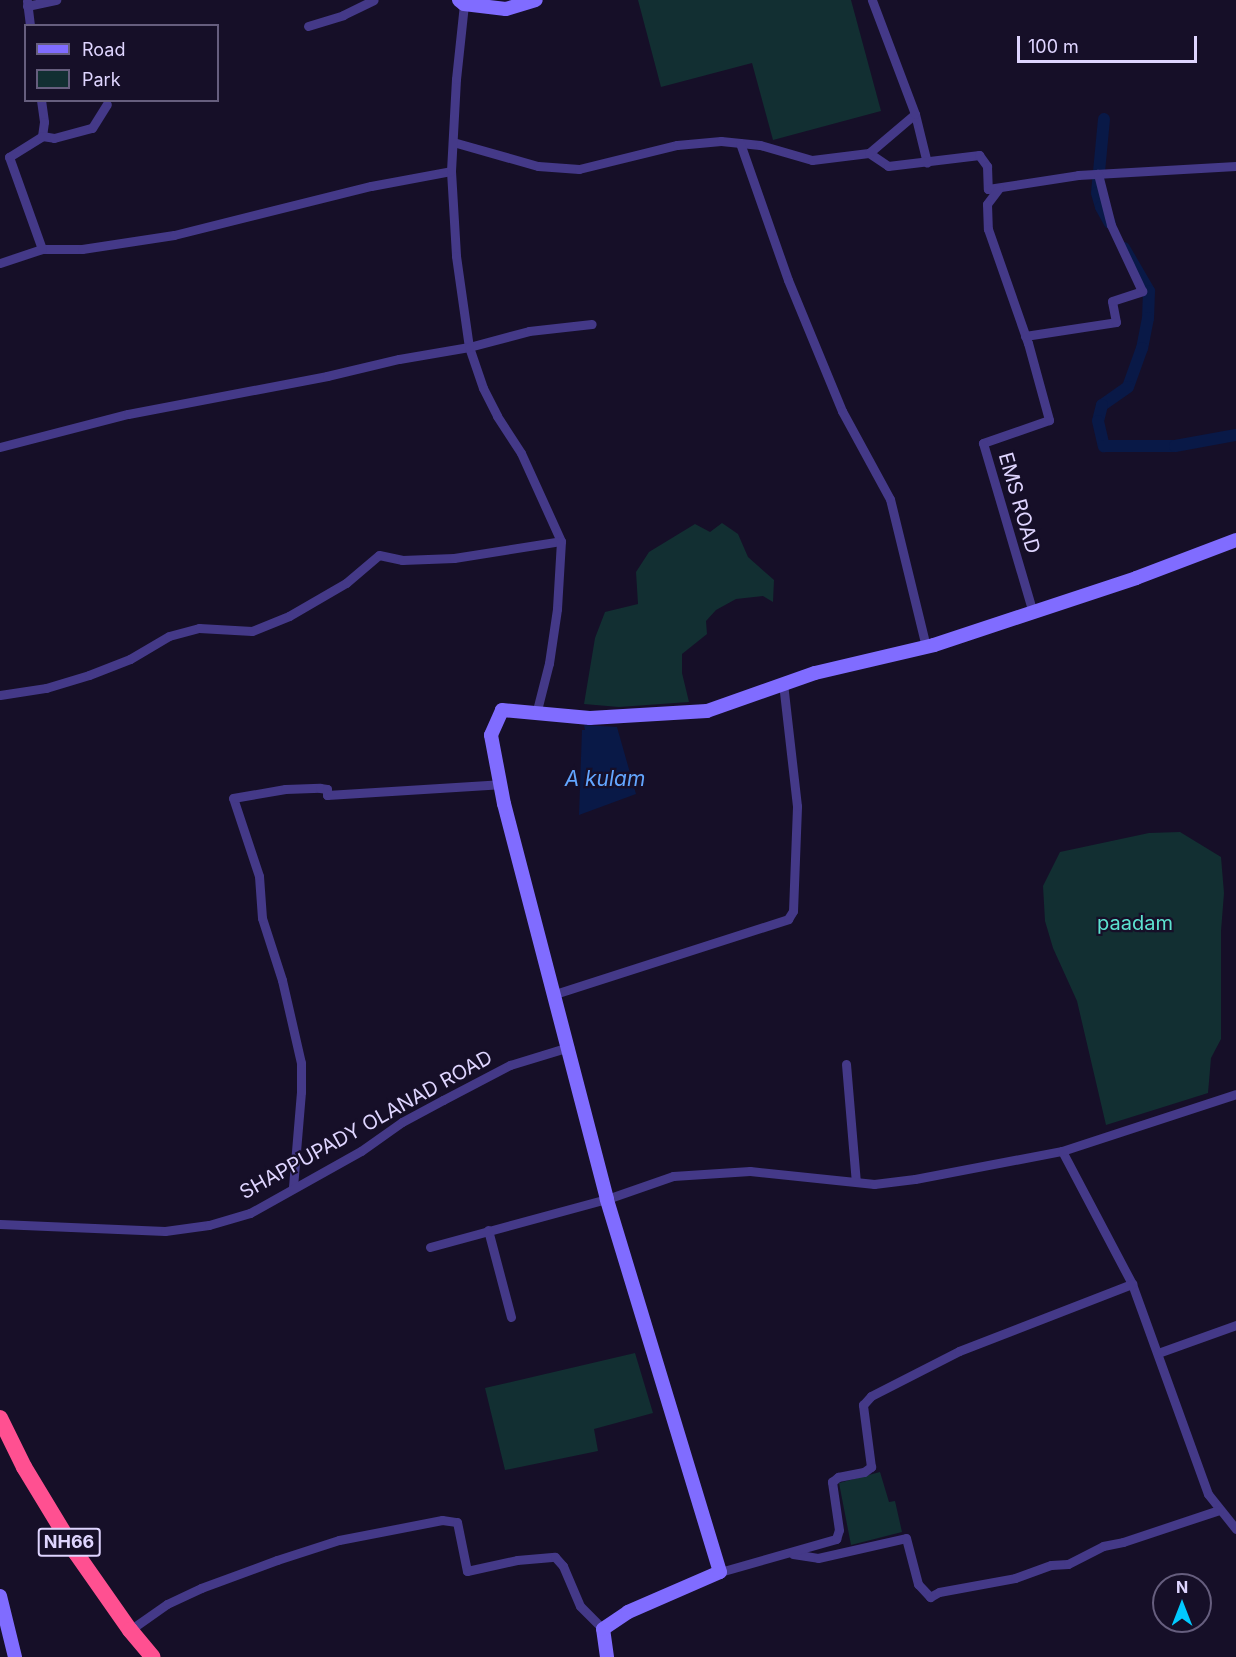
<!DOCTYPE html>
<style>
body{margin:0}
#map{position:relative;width:1236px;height:1657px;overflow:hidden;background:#160f28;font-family:Inter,sans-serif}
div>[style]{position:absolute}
.green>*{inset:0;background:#122f32}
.water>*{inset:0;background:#091947}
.canal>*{height:12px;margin:-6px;padding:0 6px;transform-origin:6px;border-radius:6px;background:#091947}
.street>*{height:9px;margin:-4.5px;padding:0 4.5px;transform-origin:4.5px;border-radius:4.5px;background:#443988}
.secondary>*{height:14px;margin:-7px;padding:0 7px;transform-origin:7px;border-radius:7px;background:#806cff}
.highway>*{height:16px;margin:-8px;padding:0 8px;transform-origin:8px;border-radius:8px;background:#ff5091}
span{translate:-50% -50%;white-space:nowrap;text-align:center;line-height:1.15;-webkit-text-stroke:4.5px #160f28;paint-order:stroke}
.shield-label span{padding:2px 4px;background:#160f28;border:2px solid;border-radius:4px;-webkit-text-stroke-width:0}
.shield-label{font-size:18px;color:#dfd5ff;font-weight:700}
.street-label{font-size:20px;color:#dfd5ff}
.park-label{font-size:20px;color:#5de3d0}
.water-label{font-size:21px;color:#63a6ff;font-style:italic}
.legend{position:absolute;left:24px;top:24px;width:195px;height:78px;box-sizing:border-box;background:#160f28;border:2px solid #665e7e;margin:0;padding:8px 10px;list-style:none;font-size:18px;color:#dfd5ff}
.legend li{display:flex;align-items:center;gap:12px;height:30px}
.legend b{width:30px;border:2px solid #665e7e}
.north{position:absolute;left:1152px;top:1573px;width:60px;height:60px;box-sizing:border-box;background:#160f28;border:2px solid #665e7e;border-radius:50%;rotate:0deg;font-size:16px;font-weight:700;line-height:24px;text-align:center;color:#dfd5ff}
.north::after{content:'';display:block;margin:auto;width:21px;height:27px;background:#01caff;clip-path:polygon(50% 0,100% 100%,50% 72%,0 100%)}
.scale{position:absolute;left:1017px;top:36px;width:180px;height:27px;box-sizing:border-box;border:3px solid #dfd5ff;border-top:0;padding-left:8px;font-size:18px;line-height:21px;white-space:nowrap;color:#dfd5ff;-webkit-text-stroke:4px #160f28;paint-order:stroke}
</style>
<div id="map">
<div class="green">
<i style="clip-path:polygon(638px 0,851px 0,881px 111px,773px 140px,752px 63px,661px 87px)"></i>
<i style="clip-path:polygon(722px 523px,738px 534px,748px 557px,774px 580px,773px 602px,763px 596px,736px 599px,716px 610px,706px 621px,707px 634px,682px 654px,682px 673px,689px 702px,619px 707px,584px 704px,595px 638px,605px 612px,638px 604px,636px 572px,649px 552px,695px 524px,710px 532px)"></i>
<i style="clip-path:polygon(1180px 832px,1221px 857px,1224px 893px,1221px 931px,1221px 1039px,1211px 1058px,1208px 1093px,1106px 1125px,1077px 1001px,1053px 948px,1045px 921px,1043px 886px,1060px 852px,1149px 833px)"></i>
<i style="clip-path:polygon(635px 1353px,653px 1413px,594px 1429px,598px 1451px,505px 1470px,485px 1388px)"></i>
<i style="clip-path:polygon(880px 1472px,889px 1502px,895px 1501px,902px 1532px,851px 1545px,839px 1483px)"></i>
</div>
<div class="water">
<i style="clip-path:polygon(584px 725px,617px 727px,636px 794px,579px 815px,582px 730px,585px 730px)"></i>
</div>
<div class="canal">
<i style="left:1104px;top:119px;width:74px;rotate:95.4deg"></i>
<i style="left:1097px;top:193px;width:15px;rotate:74deg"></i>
<i style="left:1101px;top:207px;width:18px;rotate:61deg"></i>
<i style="left:1124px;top:248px;width:50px;rotate:59.8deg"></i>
<i style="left:1149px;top:291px;width:27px;rotate:92deg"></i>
<i style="left:1148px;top:318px;width:31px;rotate:101deg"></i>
<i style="left:1142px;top:348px;width:41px;rotate:109.7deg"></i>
<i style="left:1128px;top:387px;width:32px;rotate:145deg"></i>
<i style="left:1102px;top:405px;width:16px;rotate:104deg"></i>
<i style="left:1098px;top:421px;width:26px;rotate:77deg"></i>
<i style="left:1104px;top:446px;width:71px"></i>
<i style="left:1175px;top:446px;width:62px;rotate:-10.2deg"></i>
</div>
<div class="street">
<i style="left:27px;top:1px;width:25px;rotate:83deg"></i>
<i style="left:27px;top:6px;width:30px;rotate:-12deg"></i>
<i style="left:308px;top:26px;width:37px;rotate:-17deg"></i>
<i style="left:343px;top:15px;width:34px;rotate:-26deg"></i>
<i style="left:41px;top:100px;width:22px;rotate:82deg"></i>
<i style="left:44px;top:122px;width:14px;rotate:98deg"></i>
<i style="left:915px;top:114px;width:50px;rotate:76.2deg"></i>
<i style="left:453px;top:142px;width:88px;rotate:15.8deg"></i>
<i style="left:538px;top:166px;width:41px;rotate:4.2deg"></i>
<i style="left:579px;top:169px;width:101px;rotate:-13.8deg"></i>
<i style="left:677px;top:145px;width:44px;rotate:-5.2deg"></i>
<i style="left:721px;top:141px;width:39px;rotate:6deg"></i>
<i style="left:760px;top:145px;width:54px;rotate:16.1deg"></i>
<i style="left:812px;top:160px;width:57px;rotate:-7deg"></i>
<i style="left:869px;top:153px;width:23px;rotate:34deg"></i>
<i style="left:888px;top:166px;width:92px;rotate:-6.9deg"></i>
<i style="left:979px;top:155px;width:14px;rotate:54deg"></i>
<i style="left:987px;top:166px;width:23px;rotate:88deg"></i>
<i style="left:988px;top:189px;width:91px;rotate:-8.8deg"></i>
<i style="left:1078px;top:175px;width:158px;rotate:-3.3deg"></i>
<i style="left:740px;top:143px;width:145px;rotate:70.7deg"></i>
<i style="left:788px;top:280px;width:142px;rotate:67.6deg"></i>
<i style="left:842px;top:411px;width:100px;rotate:61.4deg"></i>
<i style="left:890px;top:499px;width:152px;rotate:76.3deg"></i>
<i style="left:869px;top:153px;width:60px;rotate:-40.3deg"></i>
<i style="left:915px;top:114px;width:122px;rotate:-110.7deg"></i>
<i style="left:451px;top:171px;width:85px;rotate:86.6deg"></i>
<i style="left:456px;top:256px;width:92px;rotate:81.9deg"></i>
<i style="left:469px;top:347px;width:43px;rotate:71.1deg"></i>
<i style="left:483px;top:388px;width:31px;rotate:63deg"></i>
<i style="left:497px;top:416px;width:44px;rotate:57deg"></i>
<i style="left:521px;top:453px;width:97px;rotate:65.6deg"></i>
<i style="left:999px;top:188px;width:20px;rotate:127deg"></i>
<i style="left:987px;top:204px;width:25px;rotate:88deg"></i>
<i style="left:988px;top:229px;width:121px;rotate:70.7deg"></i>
<i style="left:1028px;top:343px;width:80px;rotate:74.7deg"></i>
<i style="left:1049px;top:420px;width:70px;rotate:160.8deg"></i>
<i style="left:983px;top:443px;width:177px;rotate:73.6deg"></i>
<i style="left:42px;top:249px;width:40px"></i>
<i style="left:82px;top:249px;width:93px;rotate:-8.7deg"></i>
<i style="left:174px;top:235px;width:203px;rotate:-14deg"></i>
<i style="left:371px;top:186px;width:81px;rotate:-10.6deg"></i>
<i style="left:451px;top:171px;width:92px;rotate:-86.9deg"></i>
<i style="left:456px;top:79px;width:75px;rotate:-83.9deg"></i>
<i style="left:0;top:263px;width:44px;rotate:-18.4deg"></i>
<i style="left:42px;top:249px;width:98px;rotate:-109.7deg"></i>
<i style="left:9px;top:157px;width:39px;rotate:-32deg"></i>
<i style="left:42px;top:136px;width:12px;rotate:9deg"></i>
<i style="left:54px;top:138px;width:39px;rotate:-15deg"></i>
<i style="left:92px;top:128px;width:28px;rotate:-58deg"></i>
<i style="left:1025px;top:336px;width:92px;rotate:-8.7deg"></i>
<i style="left:1116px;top:322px;width:21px;rotate:-101deg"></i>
<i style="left:1112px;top:301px;width:32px;rotate:-18deg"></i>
<i style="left:1142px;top:291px;width:73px;rotate:-115.2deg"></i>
<i style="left:1111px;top:225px;width:53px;rotate:-104.3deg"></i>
<i style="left:0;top:447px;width:132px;rotate:-14.5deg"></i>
<i style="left:128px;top:414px;width:203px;rotate:-10.8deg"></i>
<i style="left:327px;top:376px;width:74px;rotate:-13.3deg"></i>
<i style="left:399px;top:359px;width:71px;rotate:-9.7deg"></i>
<i style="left:469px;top:347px;width:62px;rotate:-14.9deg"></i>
<i style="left:529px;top:331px;width:63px;rotate:-6.3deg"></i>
<i style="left:0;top:695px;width:47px;rotate:-8.7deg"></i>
<i style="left:46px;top:688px;width:45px;rotate:-16.8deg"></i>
<i style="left:89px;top:675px;width:44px;rotate:-21.3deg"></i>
<i style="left:130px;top:659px;width:45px;rotate:-30.5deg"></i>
<i style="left:169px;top:636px;width:31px;rotate:-15deg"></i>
<i style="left:199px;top:628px;width:53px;rotate:3.2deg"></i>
<i style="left:252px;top:631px;width:40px;rotate:-22deg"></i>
<i style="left:289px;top:616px;width:66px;rotate:-30.1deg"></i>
<i style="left:346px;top:583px;width:43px;rotate:-40.3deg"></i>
<i style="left:379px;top:555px;width:24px;rotate:12deg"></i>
<i style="left:402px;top:560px;width:52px;rotate:-2.2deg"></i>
<i style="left:454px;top:558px;width:108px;rotate:-9deg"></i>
<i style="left:561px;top:541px;width:68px;rotate:93.4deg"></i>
<i style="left:557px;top:609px;width:55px;rotate:98.4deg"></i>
<i style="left:549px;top:663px;width:53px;rotate:104.3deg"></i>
<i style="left:555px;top:994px;width:245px;rotate:-17.8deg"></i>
<i style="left:788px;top:919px;width:9px;rotate:-58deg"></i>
<i style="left:793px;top:911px;width:105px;rotate:-87.8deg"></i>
<i style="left:797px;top:806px;width:123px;rotate:-96.5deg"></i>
<i style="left:846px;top:1064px;width:118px;rotate:85.2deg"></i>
<i style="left:1062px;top:1151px;width:150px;rotate:62.2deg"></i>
<i style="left:1132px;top:1284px;width:223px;rotate:70.1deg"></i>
<i style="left:1208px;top:1494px;width:45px;rotate:51.3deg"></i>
<i style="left:293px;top:1187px;width:95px;rotate:-85.2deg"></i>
<i style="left:301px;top:1092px;width:29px;rotate:-90deg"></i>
<i style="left:301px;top:1063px;width:85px;rotate:-102.9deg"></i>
<i style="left:282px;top:980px;width:65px;rotate:-107.9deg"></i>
<i style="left:262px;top:918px;width:42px;rotate:-94.1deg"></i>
<i style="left:259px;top:876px;width:82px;rotate:-108.4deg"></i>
<i style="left:233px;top:798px;width:53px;rotate:-9.8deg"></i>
<i style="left:285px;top:789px;width:35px;rotate:-2deg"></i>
<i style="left:320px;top:788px;width:7px;rotate:8deg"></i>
<i style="left:327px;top:789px;width:6px;rotate:90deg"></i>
<i style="left:327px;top:795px;width:173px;rotate:-3.6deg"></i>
<i style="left:0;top:1224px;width:165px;rotate:2.4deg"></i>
<i style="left:165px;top:1231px;width:44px;rotate:-7.8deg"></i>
<i style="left:209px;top:1225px;width:43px;rotate:-16.3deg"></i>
<i style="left:250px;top:1213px;width:127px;rotate:-29.2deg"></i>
<i style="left:361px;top:1151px;width:50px;rotate:-35.3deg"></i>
<i style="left:402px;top:1122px;width:47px;rotate:-28.2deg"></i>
<i style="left:443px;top:1100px;width:76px;rotate:-27.6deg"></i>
<i style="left:510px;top:1065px;width:62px;rotate:-17deg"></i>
<i style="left:488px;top:1230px;width:90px;rotate:75.2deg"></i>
<i style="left:430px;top:1247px;width:183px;rotate:-15.2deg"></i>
<i style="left:607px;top:1199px;width:70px;rotate:-19.2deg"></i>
<i style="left:673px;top:1176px;width:77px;rotate:-3.7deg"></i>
<i style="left:750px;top:1171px;width:125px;rotate:6deg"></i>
<i style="left:874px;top:1184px;width:41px;rotate:-7deg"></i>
<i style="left:915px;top:1179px;width:150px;rotate:-10.8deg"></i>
<i style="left:1062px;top:1151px;width:183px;rotate:-18.1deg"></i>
<i style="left:1158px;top:1353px;width:83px;rotate:-19.7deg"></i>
<i style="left:793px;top:1554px;width:25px;rotate:9deg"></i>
<i style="left:818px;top:1558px;width:90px;rotate:-12.8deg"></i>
<i style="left:906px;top:1538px;width:48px;rotate:75.4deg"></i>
<i style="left:918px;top:1584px;width:18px;rotate:47deg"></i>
<i style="left:930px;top:1597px;width:10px;rotate:-29deg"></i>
<i style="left:939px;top:1592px;width:77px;rotate:-10.4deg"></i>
<i style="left:1015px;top:1578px;width:38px;rotate:-20deg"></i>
<i style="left:1051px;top:1565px;width:17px;rotate:-3deg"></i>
<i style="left:1068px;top:1564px;width:39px;rotate:-27deg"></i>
<i style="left:1103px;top:1546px;width:20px;rotate:-11deg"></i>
<i style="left:1123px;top:1542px;width:101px;rotate:-18.4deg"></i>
<i style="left:720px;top:1572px;width:121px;rotate:-15.9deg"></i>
<i style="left:836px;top:1539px;width:9px;rotate:-72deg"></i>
<i style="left:839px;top:1530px;width:49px;rotate:-98.3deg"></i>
<i style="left:832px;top:1482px;width:8px;rotate:-40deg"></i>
<i style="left:838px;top:1477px;width:26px;rotate:-11deg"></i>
<i style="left:864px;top:1472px;width:9px;rotate:-36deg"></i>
<i style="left:871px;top:1467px;width:63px;rotate:-97.4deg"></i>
<i style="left:863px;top:1405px;width:12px;rotate:-48deg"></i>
<i style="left:871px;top:1396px;width:99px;rotate:-27.1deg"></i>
<i style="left:959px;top:1351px;width:186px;rotate:-21.2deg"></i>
<i style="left:130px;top:1630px;width:45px;rotate:-35.1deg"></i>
<i style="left:167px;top:1604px;width:38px;rotate:-25deg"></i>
<i style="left:201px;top:1588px;width:81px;rotate:-20.2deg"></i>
<i style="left:277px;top:1560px;width:65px;rotate:-17.9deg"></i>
<i style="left:339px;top:1540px;width:105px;rotate:-11deg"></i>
<i style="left:442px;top:1520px;width:15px;rotate:8deg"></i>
<i style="left:457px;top:1522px;width:50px;rotate:78.5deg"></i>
<i style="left:467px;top:1571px;width:51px;rotate:-12.4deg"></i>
<i style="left:517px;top:1560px;width:38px;rotate:-5deg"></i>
<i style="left:555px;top:1557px;width:12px;rotate:48deg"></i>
<i style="left:563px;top:1566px;width:43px;rotate:67deg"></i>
<i style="left:580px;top:1606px;width:33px;rotate:45deg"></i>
</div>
<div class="secondary">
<i style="left:459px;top:0;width:6px;rotate:39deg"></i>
<i style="left:464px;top:4px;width:42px;rotate:6.8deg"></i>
<i style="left:506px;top:9px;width:31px;rotate:-17deg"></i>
<i style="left:0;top:1596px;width:63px;rotate:76.2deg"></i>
<i style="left:607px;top:1657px;width:28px;rotate:-98deg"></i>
<i style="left:603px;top:1629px;width:30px;rotate:-34deg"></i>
<i style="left:628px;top:1612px;width:100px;rotate:-23.5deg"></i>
<i style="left:720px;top:1572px;width:390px;rotate:-106.9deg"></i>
<i style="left:607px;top:1199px;width:408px;rotate:-104.6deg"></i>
<i style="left:504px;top:804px;width:70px;rotate:-100.7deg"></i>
<i style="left:491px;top:735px;width:27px;rotate:-66deg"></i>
<i style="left:502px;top:710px;width:88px;rotate:5.2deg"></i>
<i style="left:590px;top:718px;width:117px;rotate:-3.4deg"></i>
<i style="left:707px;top:711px;width:114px;rotate:-19.4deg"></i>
<i style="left:815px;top:673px;width:122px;rotate:-13.2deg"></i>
<i style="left:934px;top:645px;width:213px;rotate:-18.3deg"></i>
<i style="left:1136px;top:578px;width:107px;rotate:-20.8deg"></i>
</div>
<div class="highway">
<i style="left:0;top:1418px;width:55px;rotate:63.9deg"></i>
<i style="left:24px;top:1467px;width:100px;rotate:58.8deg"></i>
<i style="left:76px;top:1553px;width:94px;rotate:55deg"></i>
<i style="left:130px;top:1630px;width:35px;rotate:50deg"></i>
</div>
<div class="shield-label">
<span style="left:69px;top:1542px">NH66</span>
</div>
<div class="street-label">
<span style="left:1019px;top:503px;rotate:74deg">EMS ROAD</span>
<span style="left:366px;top:1125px;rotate:-29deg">SHAPPUPADY OLANAD ROAD</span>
</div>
<div class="park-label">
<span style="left:1135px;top:923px">paadam</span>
</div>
<div class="water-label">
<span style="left:605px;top:779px">A kulam</span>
</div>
<ul class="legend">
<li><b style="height:8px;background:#806cff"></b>Road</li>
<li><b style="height:16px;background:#122f32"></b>Park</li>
</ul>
<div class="north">N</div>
<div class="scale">100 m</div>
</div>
